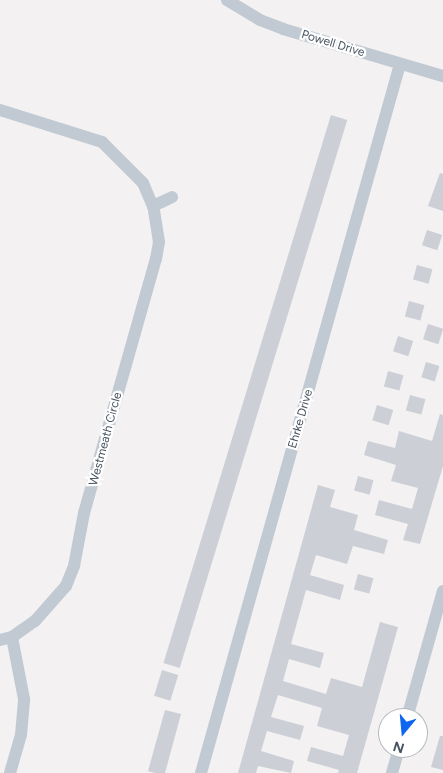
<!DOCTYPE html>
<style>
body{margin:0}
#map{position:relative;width:443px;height:773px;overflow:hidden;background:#f3f1f1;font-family:Figtree,sans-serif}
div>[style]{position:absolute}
.building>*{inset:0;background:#cccfd6;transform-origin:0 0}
.street>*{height:12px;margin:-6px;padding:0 6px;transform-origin:6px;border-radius:6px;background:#c1cad3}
span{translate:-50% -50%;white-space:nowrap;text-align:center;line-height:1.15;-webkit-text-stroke:4.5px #fff;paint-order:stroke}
.street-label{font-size:12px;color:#475360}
.north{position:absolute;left:378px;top:708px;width:50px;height:50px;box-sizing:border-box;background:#fff;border:1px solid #b5babf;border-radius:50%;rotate:197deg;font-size:14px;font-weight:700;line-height:20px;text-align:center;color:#475360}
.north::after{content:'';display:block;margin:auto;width:18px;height:22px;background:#0e66f0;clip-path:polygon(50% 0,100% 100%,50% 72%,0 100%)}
</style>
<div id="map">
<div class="building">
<i style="left:331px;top:115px;width:17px;height:573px;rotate:17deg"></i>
<i style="clip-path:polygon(440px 173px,443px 174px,443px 211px,428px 206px)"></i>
<i style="left:427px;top:230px;width:16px;height:16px;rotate:18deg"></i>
<i style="left:417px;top:265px;width:16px;height:15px;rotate:15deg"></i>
<i style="left:409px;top:301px;width:16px;height:16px;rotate:15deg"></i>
<i style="left:428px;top:324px;width:16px;height:16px;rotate:18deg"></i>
<i style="left:398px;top:336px;width:16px;height:16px;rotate:18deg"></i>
<i style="left:426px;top:362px;width:14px;height:16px;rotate:17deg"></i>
<i style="left:388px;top:371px;width:16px;height:16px;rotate:15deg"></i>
<i style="left:410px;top:395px;width:16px;height:16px;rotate:15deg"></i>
<i style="left:377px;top:405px;width:17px;height:16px;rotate:17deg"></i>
<i style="clip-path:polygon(440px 414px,443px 415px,443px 466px,420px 544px,403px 540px,408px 524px,375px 515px,379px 500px,412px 509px,418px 488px,391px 481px,396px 465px,364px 455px,368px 441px,395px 448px,399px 431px,432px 441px)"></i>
<i style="left:358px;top:476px;width:16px;height:15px;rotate:15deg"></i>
<i style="clip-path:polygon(318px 485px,335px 490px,330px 507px,358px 515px,354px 530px,388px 540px,384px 554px,353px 546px,347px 564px,316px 555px,310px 575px,344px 585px,340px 600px,306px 590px,291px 644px,324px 653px,320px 668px,289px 659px,283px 681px,326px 694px,331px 678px,362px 687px,380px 622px,398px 627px,379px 695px,357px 773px,338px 773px,339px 770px,307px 761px,311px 747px,343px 756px,349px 735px,317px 726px,322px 708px,278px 695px,271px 717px,304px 726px,300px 740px,267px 731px,261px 751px,294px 761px,291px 773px,258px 766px,256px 773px,238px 773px)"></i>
<i style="left:358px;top:574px;width:16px;height:16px;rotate:15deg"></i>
<i style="left:162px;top:670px;width:17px;height:27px;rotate:17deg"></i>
<i style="clip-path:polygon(165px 710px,181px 714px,165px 773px,155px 773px,148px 771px)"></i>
<i style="clip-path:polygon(440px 736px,443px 736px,443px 770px,431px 767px)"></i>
</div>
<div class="street">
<i style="left:227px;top:0;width:39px;rotate:31deg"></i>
<i style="left:260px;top:20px;width:25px;rotate:21deg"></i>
<i style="left:283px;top:29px;width:167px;rotate:16.4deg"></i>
<i style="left:0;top:110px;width:107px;rotate:17.4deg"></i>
<i style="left:102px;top:142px;width:58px;rotate:45deg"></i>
<i style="left:143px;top:183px;width:25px;rotate:67deg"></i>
<i style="left:153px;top:206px;width:21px;rotate:-25deg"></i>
<i style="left:0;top:640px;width:12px;rotate:-14deg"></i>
<i style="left:12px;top:637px;width:28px;rotate:-35deg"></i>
<i style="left:35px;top:621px;width:47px;rotate:-48.5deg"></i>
<i style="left:66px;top:586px;width:22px;rotate:-68deg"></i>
<i style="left:74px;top:566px;width:54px;rotate:-79.3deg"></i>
<i style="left:84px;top:513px;width:264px;rotate:-74.2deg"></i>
<i style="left:156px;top:259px;width:17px;rotate:-80deg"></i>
<i style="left:159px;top:242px;width:36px;rotate:-99deg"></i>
<i style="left:407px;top:718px;width:132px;rotate:-74.2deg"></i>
<i style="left:10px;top:773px;width:40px;rotate:-74deg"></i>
<i style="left:21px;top:735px;width:36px;rotate:-85deg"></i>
<i style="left:24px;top:699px;width:63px;rotate:-101deg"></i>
<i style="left:201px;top:773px;width:736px;rotate:-74.32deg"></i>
<i style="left:392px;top:773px;width:26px;rotate:-74deg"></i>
</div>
<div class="street-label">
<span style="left:333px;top:44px;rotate:17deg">Powell Drive</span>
<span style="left:301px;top:419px;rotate:-74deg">Ehrke Drive</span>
<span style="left:106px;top:439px;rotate:-75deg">Westmeath Circle</span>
</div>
<div class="north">N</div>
</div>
